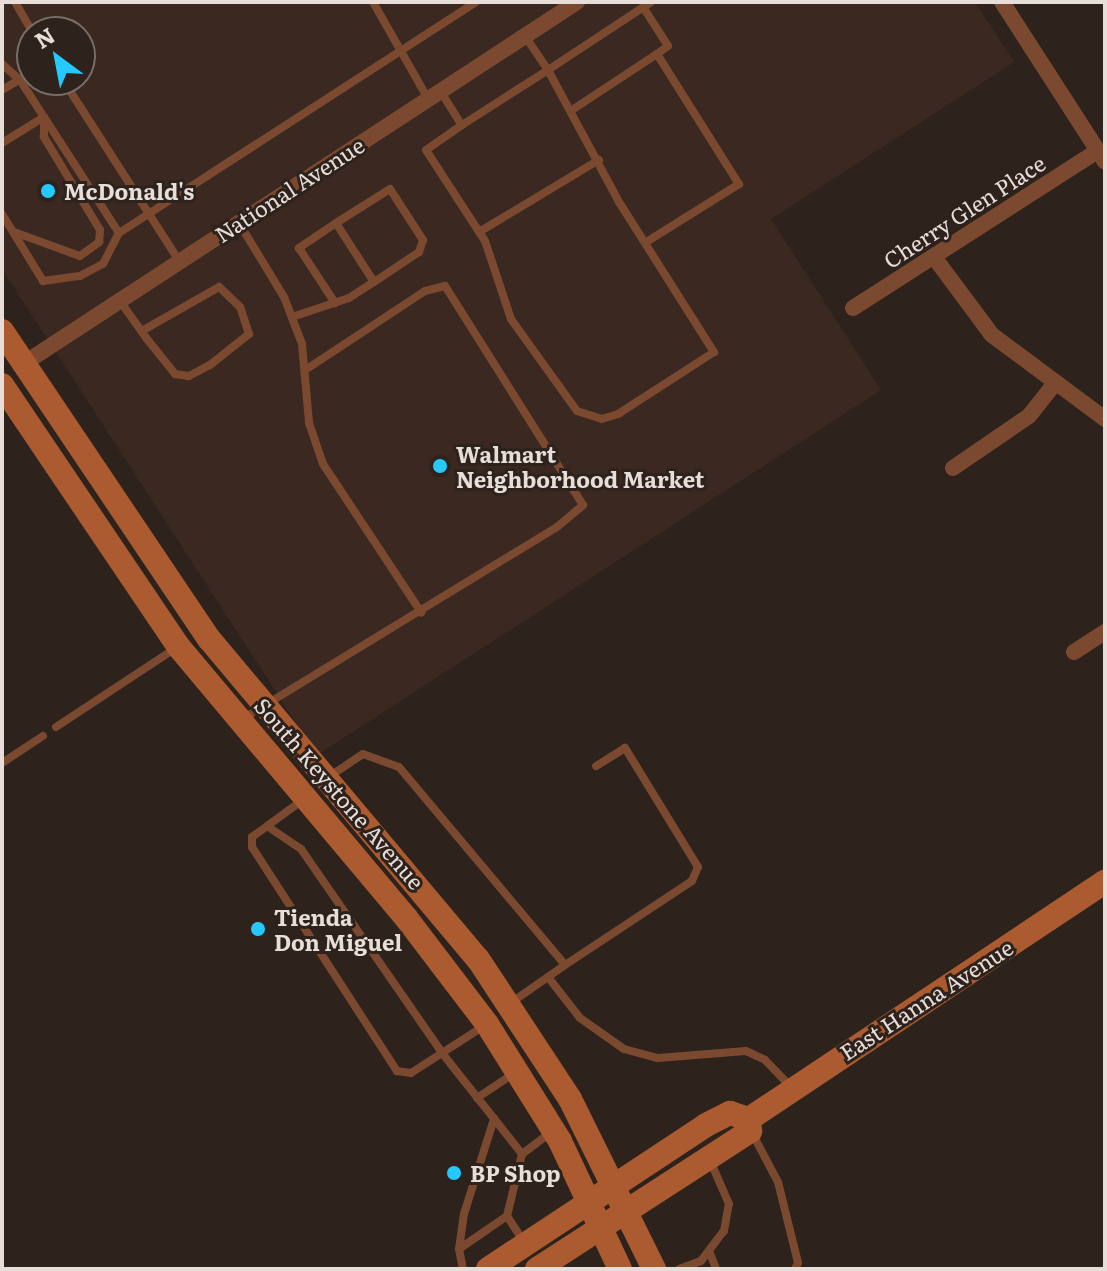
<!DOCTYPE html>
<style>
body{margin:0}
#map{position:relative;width:1107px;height:1271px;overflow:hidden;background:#2e221c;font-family:Literata,serif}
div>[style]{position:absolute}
.built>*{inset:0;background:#3b2921}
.lane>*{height:8px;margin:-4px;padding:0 4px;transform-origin:4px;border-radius:4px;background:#7b492f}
.street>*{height:16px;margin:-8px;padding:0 8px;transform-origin:8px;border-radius:8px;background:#7b492f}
.secondary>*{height:24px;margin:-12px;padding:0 12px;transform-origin:12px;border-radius:12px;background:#ab5b2f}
.dots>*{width:22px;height:22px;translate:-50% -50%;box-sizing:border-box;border:4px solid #2e221c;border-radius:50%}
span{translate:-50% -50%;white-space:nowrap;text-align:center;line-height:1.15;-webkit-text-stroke:6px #2e221c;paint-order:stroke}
.street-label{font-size:22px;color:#e7deda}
.poi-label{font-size:22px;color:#e7deda;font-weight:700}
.left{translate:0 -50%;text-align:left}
.frame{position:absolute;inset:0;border:4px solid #e7deda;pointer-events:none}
.north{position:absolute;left:16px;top:16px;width:80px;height:80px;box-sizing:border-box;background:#2e221c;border:2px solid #786d68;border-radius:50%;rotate:328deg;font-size:22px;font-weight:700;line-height:32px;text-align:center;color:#e7deda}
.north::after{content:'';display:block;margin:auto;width:28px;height:36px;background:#26c9fe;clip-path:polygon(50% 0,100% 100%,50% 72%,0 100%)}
</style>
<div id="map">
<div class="built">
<i style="clip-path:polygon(evenodd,2px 2px,975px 2px,1014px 62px,771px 219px,881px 390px,317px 755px,2px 269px,2px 2px,32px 32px,80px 32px,80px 80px,32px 80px,32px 32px)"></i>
</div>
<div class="lane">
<i style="left:15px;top:2px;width:34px;rotate:60deg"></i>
<i style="left:373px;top:2px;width:112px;rotate:60.4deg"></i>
<i style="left:643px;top:7px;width:46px;rotate:57.3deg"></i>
<i style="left:668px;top:46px;width:14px;rotate:144deg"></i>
<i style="left:657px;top:54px;width:154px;rotate:57.8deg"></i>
<i style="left:739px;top:184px;width:111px;rotate:147.9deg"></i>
<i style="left:525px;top:36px;width:41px;rotate:55.9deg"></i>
<i style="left:548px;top:70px;width:123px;rotate:-33.4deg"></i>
<i style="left:2px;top:64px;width:24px;rotate:42deg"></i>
<i style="left:20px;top:80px;width:182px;rotate:57.1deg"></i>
<i style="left:63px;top:80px;width:215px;rotate:57.3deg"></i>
<i style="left:2px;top:90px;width:35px;rotate:-31deg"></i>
<i style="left:441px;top:92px;width:39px;rotate:58deg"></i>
<i style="left:462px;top:125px;width:102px;rotate:-32.6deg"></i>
<i style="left:548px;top:70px;width:150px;rotate:61.7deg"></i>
<i style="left:619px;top:202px;width:178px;rotate:57.7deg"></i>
<i style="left:714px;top:352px;width:114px;rotate:147.1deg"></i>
<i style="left:618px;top:414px;width:17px;rotate:163deg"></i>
<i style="left:602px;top:419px;width:26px;rotate:-162deg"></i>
<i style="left:577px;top:411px;width:113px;rotate:-125.7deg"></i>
<i style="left:511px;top:319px;width:82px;rotate:-108.4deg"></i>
<i style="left:485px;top:241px;width:108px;rotate:-123deg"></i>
<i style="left:426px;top:150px;width:44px;rotate:-34.8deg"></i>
<i style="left:572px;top:110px;width:102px;rotate:-33.4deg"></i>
<i style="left:2px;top:143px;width:49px;rotate:-31.8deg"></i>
<i style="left:2px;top:214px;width:79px;rotate:58.5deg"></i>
<i style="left:43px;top:281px;width:37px;rotate:-8deg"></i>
<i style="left:80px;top:276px;width:26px;rotate:-28deg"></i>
<i style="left:103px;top:264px;width:35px;rotate:-63deg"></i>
<i style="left:119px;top:233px;width:425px;rotate:-32.9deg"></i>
<i style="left:239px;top:223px;width:87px;rotate:58.7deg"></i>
<i style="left:284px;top:297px;width:50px;rotate:69deg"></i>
<i style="left:302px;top:344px;width:79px;rotate:84.9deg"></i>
<i style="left:309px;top:423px;width:43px;rotate:71.1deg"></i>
<i style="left:323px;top:464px;width:178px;rotate:56.5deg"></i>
<i style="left:336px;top:223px;width:64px;rotate:-32.2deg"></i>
<i style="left:390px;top:189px;width:61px;rotate:57.1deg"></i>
<i style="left:423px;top:240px;width:13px;rotate:108deg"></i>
<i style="left:419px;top:252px;width:54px;rotate:146.3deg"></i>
<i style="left:14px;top:232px;width:70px;rotate:20deg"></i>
<i style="left:80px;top:256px;width:24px;rotate:-36deg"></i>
<i style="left:99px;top:242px;width:12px;rotate:-85deg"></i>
<i style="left:100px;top:230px;width:109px;rotate:-121.1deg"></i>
<i style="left:44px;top:137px;width:20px;rotate:-90deg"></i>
<i style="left:479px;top:232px;width:140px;rotate:-31deg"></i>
<i style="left:120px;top:301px;width:47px;rotate:54.6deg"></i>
<i style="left:147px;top:339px;width:45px;rotate:51.3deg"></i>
<i style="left:175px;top:374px;width:14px;rotate:8deg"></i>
<i style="left:189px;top:376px;width:24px;rotate:-28deg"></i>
<i style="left:210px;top:365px;width:50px;rotate:-38.5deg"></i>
<i style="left:249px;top:334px;width:28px;rotate:-108deg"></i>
<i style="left:240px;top:307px;width:29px;rotate:-136deg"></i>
<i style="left:219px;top:287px;width:89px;rotate:150.3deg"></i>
<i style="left:292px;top:317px;width:60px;rotate:-18.4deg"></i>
<i style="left:349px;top:298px;width:30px;rotate:-33deg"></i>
<i style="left:374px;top:282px;width:70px;rotate:-122.8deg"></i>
<i style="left:336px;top:223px;width:45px;rotate:146deg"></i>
<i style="left:299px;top:248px;width:66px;rotate:56.8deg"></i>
<i style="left:244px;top:718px;width:367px;rotate:-31.4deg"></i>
<i style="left:557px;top:527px;width:34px;rotate:-40deg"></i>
<i style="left:583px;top:505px;width:259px;rotate:-122.2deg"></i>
<i style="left:445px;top:286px;width:21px;rotate:166deg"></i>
<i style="left:425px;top:291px;width:144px;rotate:146.6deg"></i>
<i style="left:56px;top:727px;width:144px;rotate:-33.4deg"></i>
<i style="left:2px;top:763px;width:49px;rotate:-33.4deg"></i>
<i style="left:327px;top:778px;width:43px;rotate:-33.7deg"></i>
<i style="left:363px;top:754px;width:38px;rotate:20deg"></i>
<i style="left:399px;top:767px;width:258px;rotate:50deg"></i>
<i style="left:565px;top:965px;width:68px;rotate:145.1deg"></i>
<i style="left:304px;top:799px;width:64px;rotate:143.8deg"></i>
<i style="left:252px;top:837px;width:10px;rotate:90deg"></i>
<i style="left:252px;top:847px;width:267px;rotate:57.1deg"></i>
<i style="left:397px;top:1071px;width:14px;rotate:8deg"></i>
<i style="left:411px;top:1073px;width:87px;rotate:-32.8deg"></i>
<i style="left:267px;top:826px;width:41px;rotate:34.1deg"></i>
<i style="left:301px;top:849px;width:248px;rotate:55.3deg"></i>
<i style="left:442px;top:1053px;width:129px;rotate:51.6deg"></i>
<i style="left:522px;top:1154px;width:64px;rotate:103.6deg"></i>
<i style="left:507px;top:1216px;width:58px;rotate:145.5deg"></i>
<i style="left:459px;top:1249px;width:20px;rotate:79deg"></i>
<i style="left:565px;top:965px;width:152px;rotate:-33.5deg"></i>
<i style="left:692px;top:881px;width:15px;rotate:-67deg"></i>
<i style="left:698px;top:867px;width:140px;rotate:-121.5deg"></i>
<i style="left:625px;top:748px;width:34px;rotate:148deg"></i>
<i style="left:548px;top:977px;width:52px;rotate:52deg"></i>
<i style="left:580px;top:1018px;width:54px;rotate:35.2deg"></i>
<i style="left:624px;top:1049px;width:35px;rotate:15deg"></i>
<i style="left:658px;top:1058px;width:88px;rotate:-4.5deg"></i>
<i style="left:746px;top:1051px;width:21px;rotate:25deg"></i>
<i style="left:765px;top:1060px;width:39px;rotate:46deg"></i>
<i style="left:477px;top:1098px;width:43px;rotate:-33.7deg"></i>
<i style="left:751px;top:1131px;width:58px;rotate:62.1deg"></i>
<i style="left:778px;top:1182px;width:83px;rotate:76.1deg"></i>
<i style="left:798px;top:1263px;width:7px;rotate:117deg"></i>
<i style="left:522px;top:1154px;width:35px;rotate:-37deg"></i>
<i style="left:507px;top:1216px;width:31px;rotate:57deg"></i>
<i style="left:459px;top:1249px;width:35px;rotate:-82deg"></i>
<i style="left:464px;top:1214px;width:100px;rotate:-72.5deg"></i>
<i style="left:710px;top:1253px;width:17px;rotate:69deg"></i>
<i style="left:679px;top:1269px;width:23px;rotate:-20deg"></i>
<i style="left:701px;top:1261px;width:38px;rotate:-53deg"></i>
<i style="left:724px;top:1231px;width:27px;rotate:-80deg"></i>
<i style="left:729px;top:1204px;width:50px;rotate:-113.5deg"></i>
</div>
<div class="street">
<i style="left:1002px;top:2px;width:190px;rotate:57.2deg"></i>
<i style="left:934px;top:257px;width:97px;rotate:53.4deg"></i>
<i style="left:992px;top:335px;width:141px;rotate:36.6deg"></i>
<i style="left:853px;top:308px;width:291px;rotate:-32.7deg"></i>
<i style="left:23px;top:364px;width:662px;rotate:-33.16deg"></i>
<i style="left:953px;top:468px;width:92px;rotate:-34.4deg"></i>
<i style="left:1029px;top:416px;width:43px;rotate:-51.5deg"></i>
<i style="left:1074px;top:652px;width:37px;rotate:-33deg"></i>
</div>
<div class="secondary">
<i style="left:2px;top:331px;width:372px;rotate:56.1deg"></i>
<i style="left:210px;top:640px;width:417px;rotate:50deg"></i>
<i style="left:478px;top:959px;width:168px;rotate:56.7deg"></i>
<i style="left:570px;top:1099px;width:190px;rotate:63.7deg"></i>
<i style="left:2px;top:385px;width:315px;rotate:56deg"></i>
<i style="left:178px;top:646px;width:356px;rotate:50deg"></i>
<i style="left:407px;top:919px;width:132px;rotate:52.7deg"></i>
<i style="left:487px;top:1024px;width:138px;rotate:58deg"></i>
<i style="left:560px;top:1141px;width:141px;rotate:64.9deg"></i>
<i style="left:749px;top:1119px;width:428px;rotate:-33.7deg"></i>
<i style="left:488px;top:1269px;width:261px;rotate:-33.4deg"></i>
<i style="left:706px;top:1125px;width:27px;rotate:-27deg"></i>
<i style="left:730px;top:1113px;width:20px;rotate:18deg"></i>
<i style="left:537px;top:1269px;width:254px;rotate:-32.9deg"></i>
<i style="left:750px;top:1131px;width:12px;rotate:-95deg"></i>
</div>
<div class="dots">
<i style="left:48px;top:191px;background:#26c9fe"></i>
<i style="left:440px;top:466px;background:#26c9fe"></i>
<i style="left:258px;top:929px;background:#26c9fe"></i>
<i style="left:454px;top:1173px;background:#26c9fe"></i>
</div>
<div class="street-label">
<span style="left:289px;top:189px;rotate:-33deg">National Avenue</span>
<span style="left:964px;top:211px;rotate:-33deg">Cherry Glen Place</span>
<span style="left:340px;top:793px;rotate:49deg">South Keystone Avenue</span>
<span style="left:926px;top:999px;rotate:-33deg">East Hanna Avenue</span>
</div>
<div class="poi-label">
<span class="left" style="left:64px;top:191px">McDonald's</span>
<span class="left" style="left:456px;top:466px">Walmart<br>Neighborhood Market</span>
<span class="left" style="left:274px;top:929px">Tienda<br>Don Miguel</span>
<span class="left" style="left:470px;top:1173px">BP Shop</span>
</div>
<div class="frame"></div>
<div class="north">N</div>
</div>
